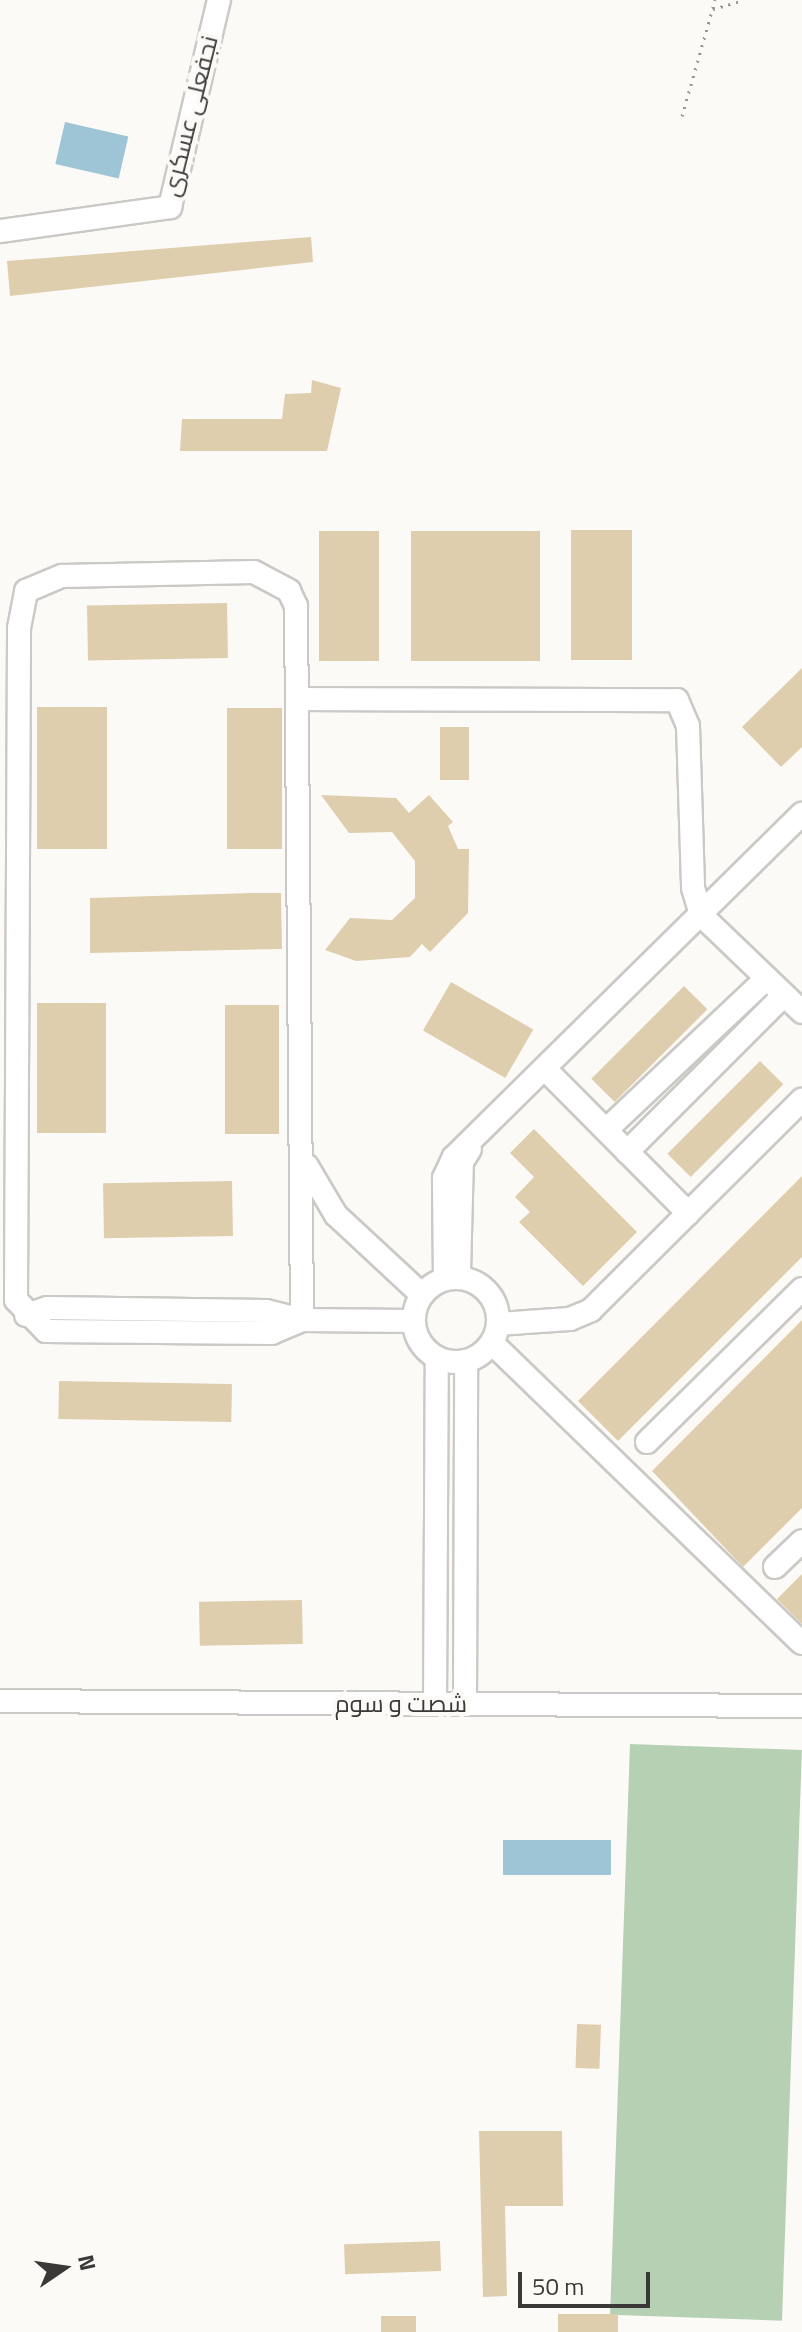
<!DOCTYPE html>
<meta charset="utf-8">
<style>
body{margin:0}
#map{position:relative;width:802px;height:2332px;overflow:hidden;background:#fcfaf7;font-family:"Titillium Web",Cairo,sans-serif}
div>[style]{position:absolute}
.forest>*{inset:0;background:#b6d0b4;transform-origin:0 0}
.water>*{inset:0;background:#9ec5d5;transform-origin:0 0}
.building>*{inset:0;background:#dfcead;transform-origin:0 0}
.path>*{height:3px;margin-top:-1.5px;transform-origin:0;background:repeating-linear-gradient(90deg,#989795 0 2px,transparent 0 8px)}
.roads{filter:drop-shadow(2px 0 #cbc9c6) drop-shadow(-2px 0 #cbc9c6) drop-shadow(0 2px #cbc9c6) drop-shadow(0 -2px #cbc9c6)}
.minor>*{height:22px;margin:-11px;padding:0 11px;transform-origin:11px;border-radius:11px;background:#fff}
.minor>.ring{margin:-11px;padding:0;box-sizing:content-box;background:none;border:22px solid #fff;border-radius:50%}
span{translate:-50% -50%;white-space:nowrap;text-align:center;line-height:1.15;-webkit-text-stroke:8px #fcfaf7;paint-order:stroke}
.street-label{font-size:24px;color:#3a3938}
.north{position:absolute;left:24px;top:2228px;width:80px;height:80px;-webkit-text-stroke:6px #fcfaf7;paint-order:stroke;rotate:77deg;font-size:22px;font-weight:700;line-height:32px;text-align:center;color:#3a3938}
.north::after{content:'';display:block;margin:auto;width:28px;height:36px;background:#3a3938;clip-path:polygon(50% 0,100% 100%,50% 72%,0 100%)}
.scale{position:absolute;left:518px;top:2272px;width:132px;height:36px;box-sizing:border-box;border:4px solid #3a3938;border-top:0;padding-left:10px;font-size:24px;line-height:28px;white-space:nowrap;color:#3a3938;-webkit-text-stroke:6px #fcfaf7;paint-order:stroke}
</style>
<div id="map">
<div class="forest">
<i style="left:630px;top:1744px;width:172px;height:571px;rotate:2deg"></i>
</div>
<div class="water">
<i style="left:65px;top:122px;width:65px;height:43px;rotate:13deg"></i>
<i style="left:503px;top:1840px;width:108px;height:35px"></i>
</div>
<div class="building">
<i style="clip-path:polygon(311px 237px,313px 262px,10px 296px,7px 261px)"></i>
<i style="clip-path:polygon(312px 380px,341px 388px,327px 451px,180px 451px,182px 419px,282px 419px,285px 394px,311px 393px)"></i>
<i style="left:571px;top:530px;width:61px;height:130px"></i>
<i style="left:319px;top:531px;width:60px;height:130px"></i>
<i style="left:411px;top:531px;width:129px;height:130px"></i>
<i style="left:227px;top:603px;width:55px;height:140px;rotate:89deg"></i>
<i style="clip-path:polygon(802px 668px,802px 747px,781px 767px,742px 727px)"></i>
<i style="left:37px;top:707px;width:70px;height:142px"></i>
<i style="left:227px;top:708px;width:55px;height:141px"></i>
<i style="left:440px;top:727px;width:29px;height:53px"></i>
<i style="clip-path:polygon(321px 795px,396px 798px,409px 813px,429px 795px,453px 822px,448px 826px,458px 849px,469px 849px,468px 913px,430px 952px,422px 944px,410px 957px,356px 961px,325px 950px,350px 918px,392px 920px,415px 898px,415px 861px,392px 832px,349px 833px)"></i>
<i style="clip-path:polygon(251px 893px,281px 893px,282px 949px,90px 953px,90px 898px)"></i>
<i style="left:451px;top:982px;width:95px;height:56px;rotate:30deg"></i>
<i style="left:684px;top:986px;width:33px;height:131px;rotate:45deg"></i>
<i style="left:37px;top:1003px;width:69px;height:130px"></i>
<i style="left:225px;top:1005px;width:54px;height:129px"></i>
<i style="left:760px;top:1061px;width:33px;height:131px;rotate:45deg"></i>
<i style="clip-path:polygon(534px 1129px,637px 1232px,583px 1286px,519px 1222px,530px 1212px,515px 1197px,534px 1177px,510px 1153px)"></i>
<i style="clip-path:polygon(802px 1176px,802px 1257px,618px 1441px,578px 1401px)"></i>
<i style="left:232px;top:1181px;width:55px;height:129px;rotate:89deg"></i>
<i style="clip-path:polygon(802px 1320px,802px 1508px,743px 1567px,652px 1471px)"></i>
<i style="left:59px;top:1381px;width:173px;height:38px;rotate:1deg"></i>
<i style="clip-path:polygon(802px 1574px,802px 1624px,777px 1599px)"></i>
<i style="left:302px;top:1600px;width:44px;height:103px;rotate:89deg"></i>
<i style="left:577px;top:2024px;width:24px;height:44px;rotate:2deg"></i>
<i style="clip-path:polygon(479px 2131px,562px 2131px,563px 2206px,505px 2206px,507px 2296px,483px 2297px)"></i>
<i style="left:440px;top:2241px;width:30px;height:96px;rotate:88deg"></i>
<i style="left:558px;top:2314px;width:60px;height:18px"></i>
<i style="left:381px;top:2316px;width:35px;height:16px"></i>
</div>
<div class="path">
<i style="left:713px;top:9px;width:32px;rotate:-16deg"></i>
<i style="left:682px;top:116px;width:121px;rotate:-74.1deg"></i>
</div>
<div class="roads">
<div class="minor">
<i style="left:0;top:231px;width:172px;rotate:-8deg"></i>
<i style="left:170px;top:207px;width:213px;rotate:-76.7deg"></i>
<i style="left:254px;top:572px;width:40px;rotate:28deg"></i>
<i style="left:289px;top:591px;width:17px;rotate:65deg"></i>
<i style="left:296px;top:606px;width:714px;rotate:89.52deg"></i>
<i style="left:302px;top:1320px;width:33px;rotate:157deg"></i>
<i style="left:272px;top:1333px;width:226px;rotate:-179.5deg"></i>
<i style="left:46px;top:1331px;width:43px;rotate:-134.1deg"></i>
<i style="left:16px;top:1300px;width:672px;rotate:-89.74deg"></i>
<i style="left:19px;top:628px;width:38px;rotate:-79deg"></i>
<i style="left:26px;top:591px;width:39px;rotate:-23deg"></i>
<i style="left:62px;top:576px;width:192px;rotate:-1.2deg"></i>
<i style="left:299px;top:699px;width:378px;rotate:0.2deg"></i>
<i style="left:677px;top:700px;width:28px;rotate:67deg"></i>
<i style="left:688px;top:726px;width:162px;rotate:88.2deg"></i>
<i style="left:693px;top:888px;width:28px;rotate:73deg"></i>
<i style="left:701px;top:915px;width:140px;rotate:43.8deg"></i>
<i style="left:546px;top:1070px;width:202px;rotate:45.2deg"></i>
<i style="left:606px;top:1130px;width:221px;rotate:-43.4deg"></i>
<i style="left:627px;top:1152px;width:222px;rotate:-45deg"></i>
<i style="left:307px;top:1166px;width:57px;rotate:59.4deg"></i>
<i style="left:336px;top:1215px;width:117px;rotate:42.9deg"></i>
<i style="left:459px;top:1273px;width:111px;rotate:-88.5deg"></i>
<i style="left:462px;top:1162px;width:15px;rotate:-58deg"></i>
<i class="ring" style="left:414px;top:1278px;width:62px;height:62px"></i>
<i style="left:445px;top:1279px;width:101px;rotate:-90.6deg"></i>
<i style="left:444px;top:1178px;width:23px;rotate:-65deg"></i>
<i style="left:454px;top:1157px;width:489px;rotate:-44.6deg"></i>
<i style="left:26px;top:1315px;width:22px;rotate:-18deg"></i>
<i style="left:47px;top:1308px;width:219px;rotate:0.8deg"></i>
<i style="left:266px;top:1311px;width:37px;rotate:14deg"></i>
<i style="left:302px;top:1320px;width:111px;rotate:0.5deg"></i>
<i style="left:498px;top:1324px;width:72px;rotate:-4deg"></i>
<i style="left:570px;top:1319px;width:23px;rotate:-23deg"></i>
<i style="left:591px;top:1310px;width:298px;rotate:-44.9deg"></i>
<i style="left:492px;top:1343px;width:431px;rotate:44.1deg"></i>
<i style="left:647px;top:1442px;width:218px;rotate:-44.6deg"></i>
<i style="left:775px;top:1567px;width:37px;rotate:-44deg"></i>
<i style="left:0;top:1701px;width:802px;rotate:0.36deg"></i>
<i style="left:435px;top:1704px;width:346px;rotate:-89.7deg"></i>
<i style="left:465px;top:1704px;width:343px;rotate:-89.8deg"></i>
</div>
</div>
<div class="street-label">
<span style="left:190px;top:116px;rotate:-76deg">نجفعلی عسکری</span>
<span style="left:401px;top:1704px">شصت و سوم</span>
</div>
<div class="north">N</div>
<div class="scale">50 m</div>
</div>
